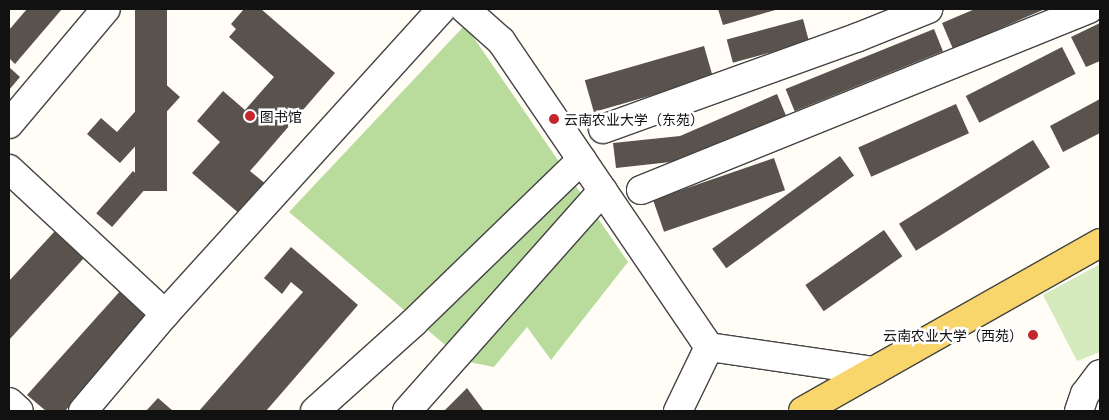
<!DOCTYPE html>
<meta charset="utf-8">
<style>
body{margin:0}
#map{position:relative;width:1109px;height:420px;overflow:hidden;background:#fffdf5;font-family:Georgia,"Noto Sans SC",serif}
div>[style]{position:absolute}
.green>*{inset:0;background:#d5ebbd}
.forest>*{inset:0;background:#b9dc9c}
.building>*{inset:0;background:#5a524d;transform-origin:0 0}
.roads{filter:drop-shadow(1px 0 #444) drop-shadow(-1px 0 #444) drop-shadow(0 1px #444) drop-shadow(0 -1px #444)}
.minor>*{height:28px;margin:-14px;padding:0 14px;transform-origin:14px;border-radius:14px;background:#fff}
.major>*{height:28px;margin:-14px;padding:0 14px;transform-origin:14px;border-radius:14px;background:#f9d66b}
.dots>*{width:14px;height:14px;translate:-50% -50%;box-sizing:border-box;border:2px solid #fff;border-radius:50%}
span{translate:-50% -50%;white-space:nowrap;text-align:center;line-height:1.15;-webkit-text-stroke:5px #fff;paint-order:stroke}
.poi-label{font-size:14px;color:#111}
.left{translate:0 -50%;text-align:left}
.right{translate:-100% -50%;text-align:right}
.frame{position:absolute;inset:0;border:10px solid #111;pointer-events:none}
</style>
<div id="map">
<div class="green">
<i style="clip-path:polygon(1100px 264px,1100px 352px,1077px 361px,1043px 295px)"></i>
</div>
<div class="forest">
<i style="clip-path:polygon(465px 25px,628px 262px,551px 360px,527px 327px,494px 367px,464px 361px,289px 212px)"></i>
</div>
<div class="building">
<i style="clip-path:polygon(27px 9px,62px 9px,15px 64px,9px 58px,9px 30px)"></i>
<i style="left:135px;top:9px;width:32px;height:182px"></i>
<i style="clip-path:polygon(244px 9px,261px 9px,335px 73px,250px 171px,267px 185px,241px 215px,192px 173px,220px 142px,197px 121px,223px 91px,245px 110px,274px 77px,229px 37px,236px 29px,231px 24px)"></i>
<i style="clip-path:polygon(718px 9px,779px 9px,723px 25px)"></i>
<i style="clip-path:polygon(975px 9px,1045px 9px,953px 49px,942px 23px)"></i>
<i style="left:803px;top:19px;width:24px;height:79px;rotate:75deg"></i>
<i style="clip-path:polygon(1100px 23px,1100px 61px,1086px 67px,1071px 37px)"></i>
<i style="left:934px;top:29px;width:24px;height:160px;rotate:68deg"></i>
<i style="left:704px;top:46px;width:33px;height:124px;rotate:74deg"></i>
<i style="left:1062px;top:47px;width:30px;height:108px;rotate:63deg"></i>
<i style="clip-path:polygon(9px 67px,20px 77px,9px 90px)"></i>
<i style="clip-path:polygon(152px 72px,180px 97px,120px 163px,87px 134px,101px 118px,117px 132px,148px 97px,138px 88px)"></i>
<i style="clip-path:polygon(777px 94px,787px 118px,689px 160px,616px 168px,613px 143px,680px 136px)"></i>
<i style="clip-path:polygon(1100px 99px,1100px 133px,1063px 152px,1050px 126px)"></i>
<i style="left:956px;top:104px;width:32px;height:107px;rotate:66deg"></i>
<i style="left:1033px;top:140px;width:32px;height:158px;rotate:58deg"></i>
<i style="left:840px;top:156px;width:24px;height:158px;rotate:54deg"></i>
<i style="left:774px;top:158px;width:34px;height:128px;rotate:71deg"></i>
<i style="left:133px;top:171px;width:21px;height:56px;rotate:41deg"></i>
<i style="left:884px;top:230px;width:32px;height:96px;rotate:55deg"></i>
<i style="clip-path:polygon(55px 231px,84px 258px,9px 340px,9px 281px)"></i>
<i style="clip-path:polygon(291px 247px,358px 305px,266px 411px,199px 411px,303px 292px,291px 282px,282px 294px,264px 278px)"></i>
<i style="clip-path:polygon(122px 289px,151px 316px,65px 411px,46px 411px,27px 395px)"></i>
<i style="clip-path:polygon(467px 388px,484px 411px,444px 411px)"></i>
<i style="clip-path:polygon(158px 398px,173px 411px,146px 411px)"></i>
</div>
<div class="roads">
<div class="minor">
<i style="left:465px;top:9px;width:48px;rotate:41.6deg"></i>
<i style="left:501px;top:41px;width:370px;rotate:55.8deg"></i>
<i style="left:709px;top:347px;width:167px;rotate:8.3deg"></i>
<i style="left:9px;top:124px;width:150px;rotate:-49.9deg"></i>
<i style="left:603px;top:129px;width:269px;rotate:-19.8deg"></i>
<i style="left:856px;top:38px;width:78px;rotate:-21.9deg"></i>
<i style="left:9px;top:169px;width:213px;rotate:42.9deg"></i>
<i style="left:641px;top:190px;width:483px;rotate:-22deg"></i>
<i style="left:9px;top:402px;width:13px;rotate:42deg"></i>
<i style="left:83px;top:411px;width:127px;rotate:-49.8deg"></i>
<i style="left:165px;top:314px;width:412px;rotate:-47.8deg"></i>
<i style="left:315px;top:411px;width:132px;rotate:-41.9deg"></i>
<i style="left:413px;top:323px;width:235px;rotate:-44.1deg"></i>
<i style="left:407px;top:411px;width:295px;rotate:-48.4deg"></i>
<i style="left:678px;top:411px;width:71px;rotate:-64.2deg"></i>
<i style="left:1079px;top:411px;width:18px;rotate:-71deg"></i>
<i style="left:1085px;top:394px;width:25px;rotate:-53deg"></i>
</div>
<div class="major">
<i style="left:803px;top:411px;width:341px;rotate:-29.5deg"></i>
</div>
</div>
<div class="dots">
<i style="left:250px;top:116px;background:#c4262e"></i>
<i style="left:554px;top:119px;background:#c4262e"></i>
<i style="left:1033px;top:335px;background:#c4262e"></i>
</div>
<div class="poi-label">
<span class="left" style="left:260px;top:116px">图书馆</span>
<span class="left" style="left:564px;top:119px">云南农业大学（东苑）</span>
<span class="right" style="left:1023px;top:335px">云南农业大学（西苑）</span>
</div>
<div class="frame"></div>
</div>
